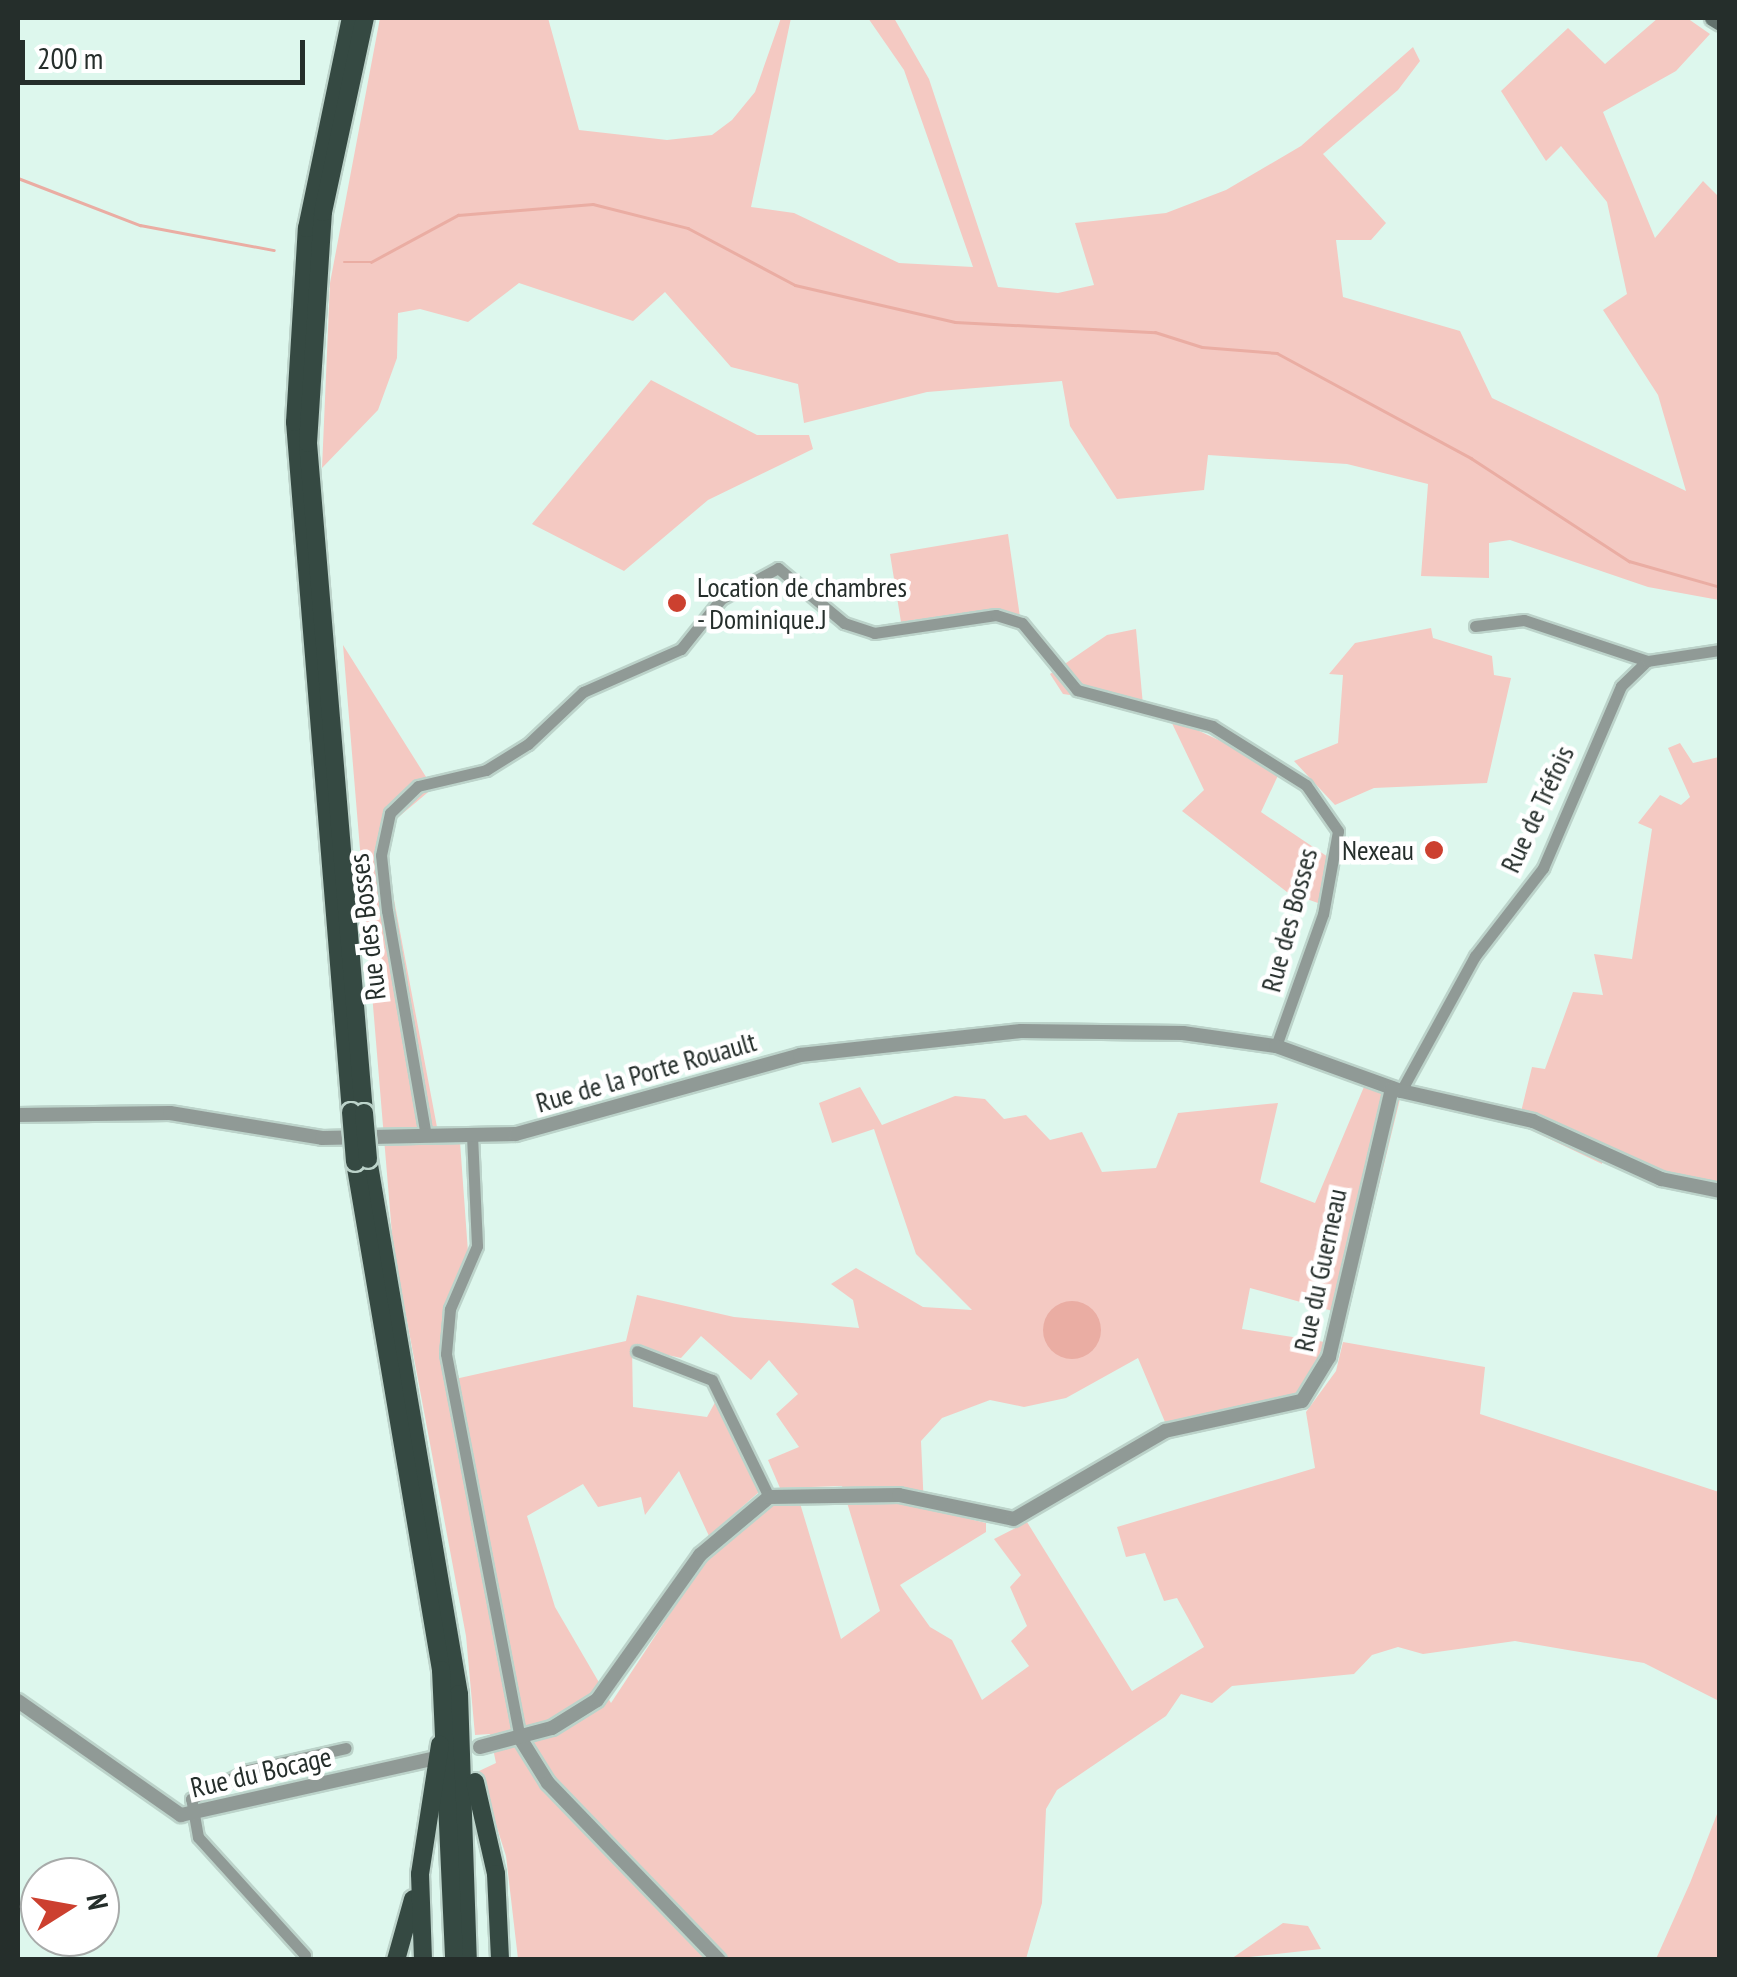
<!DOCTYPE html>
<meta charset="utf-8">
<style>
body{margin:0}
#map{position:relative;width:1737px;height:1977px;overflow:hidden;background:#ddf7ed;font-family:"PT Sans Narrow",sans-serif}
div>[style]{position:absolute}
.green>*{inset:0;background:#f4c9c2}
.water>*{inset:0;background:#eaada3}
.round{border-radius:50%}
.stream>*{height:2.5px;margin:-1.25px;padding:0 1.25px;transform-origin:1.25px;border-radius:1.25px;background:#eaada3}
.roads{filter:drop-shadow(2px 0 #bcd3ca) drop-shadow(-2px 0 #bcd3ca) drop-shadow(0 2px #bcd3ca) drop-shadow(0 -2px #bcd3ca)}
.minor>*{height:11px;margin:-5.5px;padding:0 5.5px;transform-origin:5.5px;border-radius:5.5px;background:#909a96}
.tertiary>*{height:14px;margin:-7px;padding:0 7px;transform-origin:7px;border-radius:7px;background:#909a96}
.secondary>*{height:15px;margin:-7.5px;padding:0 7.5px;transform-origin:7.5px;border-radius:7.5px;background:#62716c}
.trunk>*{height:18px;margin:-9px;padding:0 9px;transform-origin:9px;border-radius:9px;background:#354942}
.bridges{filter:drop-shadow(2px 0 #bcd3ca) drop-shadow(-2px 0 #bcd3ca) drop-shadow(0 2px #bcd3ca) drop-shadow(0 -2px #bcd3ca)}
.trunk-bridge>*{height:18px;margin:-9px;padding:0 9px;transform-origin:9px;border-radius:9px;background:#354942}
.dots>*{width:28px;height:28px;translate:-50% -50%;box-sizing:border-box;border:5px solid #fff;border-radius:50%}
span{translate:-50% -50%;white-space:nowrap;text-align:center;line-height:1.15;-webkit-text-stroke:9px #fff;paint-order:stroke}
.poi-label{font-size:28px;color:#252e2b}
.left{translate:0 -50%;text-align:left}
.right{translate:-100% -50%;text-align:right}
.street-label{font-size:28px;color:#252e2b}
.frame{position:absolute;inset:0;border:20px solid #252e2b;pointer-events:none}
.north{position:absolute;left:20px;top:1857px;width:100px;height:100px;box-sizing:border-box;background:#fff;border:2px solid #a8abaa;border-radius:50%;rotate:79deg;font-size:28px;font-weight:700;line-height:40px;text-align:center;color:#252e2b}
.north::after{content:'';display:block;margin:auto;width:35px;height:45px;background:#cc402f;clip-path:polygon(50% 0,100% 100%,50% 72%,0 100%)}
.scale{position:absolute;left:20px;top:40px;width:285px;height:45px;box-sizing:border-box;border:5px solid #252e2b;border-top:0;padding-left:12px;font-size:30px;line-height:35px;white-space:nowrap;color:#252e2b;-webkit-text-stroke:8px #fff;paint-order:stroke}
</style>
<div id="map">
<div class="green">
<i style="clip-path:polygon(380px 18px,548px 18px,579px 130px,667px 140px,712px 135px,732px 120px,755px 92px,781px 18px,791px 18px,751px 207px,794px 213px,899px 263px,973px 267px,904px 70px,868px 18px,894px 18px,929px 79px,998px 287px,1058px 293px,1094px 285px,1075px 223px,1166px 213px,1226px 190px,1301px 146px,1413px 47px,1420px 61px,1398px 90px,1323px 154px,1386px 223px,1371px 240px,1336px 240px,1343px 297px,1460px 331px,1492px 398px,1686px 491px,1658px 395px,1603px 310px,1627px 294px,1607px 202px,1561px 146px,1546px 161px,1501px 91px,1568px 28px,1605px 64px,1658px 18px,1687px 18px,1710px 34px,1676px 71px,1603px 112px,1655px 238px,1703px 181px,1719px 197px,1719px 600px,1648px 587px,1510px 540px,1489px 543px,1489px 578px,1421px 576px,1428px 484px,1347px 464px,1208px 455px,1204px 490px,1117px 499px,1070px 426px,1062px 381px,927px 392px,804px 423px,798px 384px,731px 367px,665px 292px,633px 321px,519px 283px,468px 322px,420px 309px,398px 313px,397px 358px,378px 410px,322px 468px,330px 283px)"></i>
<i style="clip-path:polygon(651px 380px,757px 435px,809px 435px,813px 449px,708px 500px,624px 571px,532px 524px)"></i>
<i style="clip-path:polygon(1008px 534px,1022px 631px,995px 622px,925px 633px,919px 619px,901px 622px,890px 554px)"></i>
<i style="clip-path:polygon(1431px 628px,1433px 638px,1492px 656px,1494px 675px,1511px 678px,1487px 783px,1374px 788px,1335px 805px,1294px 761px,1338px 743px,1343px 675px,1329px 674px,1355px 643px)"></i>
<i style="clip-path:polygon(1136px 629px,1143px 705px,1063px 694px,1050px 674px,1107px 635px)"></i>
<i style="clip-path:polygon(evenodd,343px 645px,433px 788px,389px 825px,385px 852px,440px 1143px,460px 1142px,468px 1252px,443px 1309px,455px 1379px,626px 1341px,637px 1295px,734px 1317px,859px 1328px,853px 1300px,831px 1284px,856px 1268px,923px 1307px,972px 1310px,916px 1254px,874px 1129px,832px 1143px,819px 1103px,860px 1087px,882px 1125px,955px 1096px,985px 1099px,1004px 1119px,1026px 1115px,1050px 1140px,1082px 1132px,1102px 1172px,1156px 1168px,1178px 1113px,1278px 1103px,1260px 1182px,1315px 1203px,1366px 1082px,1401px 1095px,1347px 1315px,1250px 1288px,1242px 1329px,1325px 1342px,1302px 1393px,1289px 1403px,1165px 1422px,1138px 1358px,1066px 1398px,1024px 1407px,990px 1400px,942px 1418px,921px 1441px,924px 1508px,986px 1523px,986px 1532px,900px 1585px,930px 1627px,952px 1640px,982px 1700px,1029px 1666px,1011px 1641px,1027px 1626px,1010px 1587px,1021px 1575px,994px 1539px,1027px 1522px,1132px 1691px,1204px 1647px,1177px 1598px,1164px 1601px,1145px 1553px,1126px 1557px,1117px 1527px,1315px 1468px,1306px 1412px,1336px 1371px,1343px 1342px,1485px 1367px,1480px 1414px,1719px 1492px,1719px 1701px,1644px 1663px,1515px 1641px,1423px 1654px,1398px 1647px,1372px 1655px,1354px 1674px,1232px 1686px,1212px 1703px,1181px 1694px,1166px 1716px,1057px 1790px,1046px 1809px,1042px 1903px,1026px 1959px,518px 1959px,506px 1856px,479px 1771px,496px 1763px,490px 1734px,475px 1735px,466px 1636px,393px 1246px,343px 645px,701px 1336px,751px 1380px,769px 1360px,798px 1394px,776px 1414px,799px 1447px,768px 1460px,780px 1488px,842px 1486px,880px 1611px,841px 1639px,799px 1500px,763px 1506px,704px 1562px,611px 1703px,555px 1607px,527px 1516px,583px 1484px,598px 1507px,641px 1497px,645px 1515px,679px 1471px,709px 1536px,759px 1492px,718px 1397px,707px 1417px,633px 1407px,632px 1347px,681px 1358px,701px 1336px)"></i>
<i style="clip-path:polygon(1169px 717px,1281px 769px,1261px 812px,1328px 857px,1318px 903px,1287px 892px,1182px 811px,1204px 790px)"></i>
<i style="clip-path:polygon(1680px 743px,1693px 763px,1719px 757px,1719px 1185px,1660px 1173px,1603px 1145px,1602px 1164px,1518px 1124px,1532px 1067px,1545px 1069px,1573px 992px,1603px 995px,1594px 954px,1632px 959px,1652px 829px,1638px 823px,1660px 795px,1681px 805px,1690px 797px,1668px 748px)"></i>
<i style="clip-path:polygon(1719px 1809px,1719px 1959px,1656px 1959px,1690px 1883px)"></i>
<i style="clip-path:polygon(1283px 1923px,1308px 1926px,1321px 1949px,1231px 1959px)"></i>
</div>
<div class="water">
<i class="round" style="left:1043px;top:1301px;width:58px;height:58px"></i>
</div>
<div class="stream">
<i style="left:18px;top:178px;width:131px;rotate:21.1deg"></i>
<i style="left:140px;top:225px;width:136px;rotate:10.6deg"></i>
<i style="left:344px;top:262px;width:27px"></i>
<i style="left:371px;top:262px;width:99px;rotate:-28.4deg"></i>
<i style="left:458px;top:215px;width:135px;rotate:-4.7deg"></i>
<i style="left:593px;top:204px;width:98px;rotate:14.2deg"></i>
<i style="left:688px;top:228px;width:121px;rotate:28deg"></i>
<i style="left:795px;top:285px;width:164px;rotate:13deg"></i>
<i style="left:955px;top:322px;width:200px;rotate:2.9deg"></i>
<i style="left:1155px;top:332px;width:49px;rotate:17.7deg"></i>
<i style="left:1202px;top:347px;width:75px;rotate:4.6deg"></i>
<i style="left:1277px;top:353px;width:221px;rotate:28.4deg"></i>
<i style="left:1471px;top:458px;width:189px;rotate:33.1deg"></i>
<i style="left:1629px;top:561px;width:95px;rotate:15.9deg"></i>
</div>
<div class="roads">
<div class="minor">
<i style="left:1475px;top:626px;width:49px;rotate:-7deg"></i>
<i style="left:1524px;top:620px;width:130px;rotate:18.4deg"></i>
<i style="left:1401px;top:1091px;width:154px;rotate:-61.3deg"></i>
<i style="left:1475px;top:956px;width:111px;rotate:-52.3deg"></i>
<i style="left:1543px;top:868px;width:198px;rotate:-66.8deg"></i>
<i style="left:1621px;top:686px;width:36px;rotate:-44deg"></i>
<i style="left:1647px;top:661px;width:74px;rotate:-8.6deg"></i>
<i style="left:472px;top:1135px;width:111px;rotate:87.4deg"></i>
<i style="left:477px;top:1246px;width:69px;rotate:113.2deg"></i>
<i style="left:450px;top:1309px;width:45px;rotate:95.1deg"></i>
<i style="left:446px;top:1354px;width:391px;rotate:79.1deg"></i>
<i style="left:426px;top:1136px;width:228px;rotate:-99.8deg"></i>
<i style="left:387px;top:911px;width:56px;rotate:-96.1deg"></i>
<i style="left:381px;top:855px;width:43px;rotate:-77.9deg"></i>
<i style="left:390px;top:813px;width:39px;rotate:-44deg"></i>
<i style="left:418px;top:786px;width:70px;rotate:-13.2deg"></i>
<i style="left:486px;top:770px;width:49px;rotate:-31.8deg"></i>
<i style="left:528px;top:744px;width:76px;rotate:-43.4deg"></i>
<i style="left:583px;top:692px;width:107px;rotate:-23.7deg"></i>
<i style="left:681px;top:649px;width:64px;rotate:-51.3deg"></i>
<i style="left:721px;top:599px;width:65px;rotate:-28.5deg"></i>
<i style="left:778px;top:568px;width:86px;rotate:39.8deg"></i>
<i style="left:844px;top:623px;width:32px;rotate:18deg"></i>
<i style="left:874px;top:633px;width:123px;rotate:-8.4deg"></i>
<i style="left:996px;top:615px;width:27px;rotate:17deg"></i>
<i style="left:1022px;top:623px;width:87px;rotate:50.6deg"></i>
<i style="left:1077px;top:690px;width:140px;rotate:14.9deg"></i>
<i style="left:1212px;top:726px;width:111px;rotate:32.1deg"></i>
<i style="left:1306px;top:785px;width:56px;rotate:55.2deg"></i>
<i style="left:1338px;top:831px;width:84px;rotate:100.2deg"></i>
<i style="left:1323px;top:914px;width:140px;rotate:109.6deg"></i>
<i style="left:637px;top:1351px;width:80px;rotate:21.1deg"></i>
<i style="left:712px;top:1380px;width:130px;rotate:64deg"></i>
<i style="left:305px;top:1955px;width:159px;rotate:-132.2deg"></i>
<i style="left:198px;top:1837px;width:39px;rotate:-100deg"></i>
<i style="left:191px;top:1799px;width:64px;rotate:-27deg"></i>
<i style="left:248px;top:1770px;width:100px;rotate:-12.7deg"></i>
</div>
<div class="tertiary">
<i style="left:18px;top:1115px;width:152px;rotate:-0.8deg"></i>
<i style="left:170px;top:1113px;width:154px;rotate:9.3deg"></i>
<i style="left:322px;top:1138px;width:194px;rotate:-1.2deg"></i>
<i style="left:516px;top:1134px;width:295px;rotate:-15.5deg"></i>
<i style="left:800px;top:1055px;width:222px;rotate:-6.2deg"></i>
<i style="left:1021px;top:1031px;width:162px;rotate:0.7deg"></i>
<i style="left:1183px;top:1033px;width:94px;rotate:8deg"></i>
<i style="left:1276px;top:1046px;width:133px;rotate:19.8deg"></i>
<i style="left:1401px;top:1091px;width:135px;rotate:12.8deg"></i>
<i style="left:1533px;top:1121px;width:141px;rotate:24.4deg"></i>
<i style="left:1661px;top:1179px;width:60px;rotate:11.5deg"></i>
<i style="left:18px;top:1701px;width:199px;rotate:35deg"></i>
<i style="left:181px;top:1815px;width:256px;rotate:-12.6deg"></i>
<i style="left:520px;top:1738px;width:53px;rotate:58.1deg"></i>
<i style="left:548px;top:1783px;width:246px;rotate:46deg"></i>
<i style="left:480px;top:1747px;width:74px;rotate:-14.8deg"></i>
<i style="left:552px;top:1728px;width:53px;rotate:-31.9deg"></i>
<i style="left:597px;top:1700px;width:178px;rotate:-54.6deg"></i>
<i style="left:700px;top:1555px;width:90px;rotate:-40deg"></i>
<i style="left:769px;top:1497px;width:130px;rotate:-0.9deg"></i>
<i style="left:899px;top:1495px;width:117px;rotate:11.8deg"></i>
<i style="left:1014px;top:1519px;width:175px;rotate:-30.2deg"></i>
<i style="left:1165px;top:1431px;width:140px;rotate:-12.4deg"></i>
<i style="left:1302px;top:1401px;width:52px;rotate:-58.5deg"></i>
<i style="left:1329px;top:1357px;width:276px;rotate:-76.8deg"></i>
</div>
<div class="secondary">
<i style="left:1712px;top:18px;width:9px;rotate:32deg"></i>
</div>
<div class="trunk">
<i style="left:351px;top:1112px;width:692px;rotate:-94.64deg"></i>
<i style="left:295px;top:422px;width:194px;rotate:-86.5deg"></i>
<i style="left:307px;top:228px;width:215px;rotate:-78.2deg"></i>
<i style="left:364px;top:1113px;width:672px;rotate:-94.78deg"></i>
<i style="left:308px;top:443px;width:231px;rotate:-86.3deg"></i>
<i style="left:323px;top:212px;width:198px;rotate:-77.8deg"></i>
<i style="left:368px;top:1159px;width:543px;rotate:80.35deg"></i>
<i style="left:459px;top:1694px;width:266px;rotate:88.1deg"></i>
<i style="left:355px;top:1162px;width:515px;rotate:80.39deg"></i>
<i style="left:441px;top:1670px;width:290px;rotate:87.4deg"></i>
<i style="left:475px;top:1782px;width:94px;rotate:77.1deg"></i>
<i style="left:496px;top:1874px;width:86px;rotate:87.3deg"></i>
<i style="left:396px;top:1960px;width:63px;rotate:-74.4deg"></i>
<i style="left:423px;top:1960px;width:86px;rotate:-92deg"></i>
<i style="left:420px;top:1874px;width:131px;rotate:-81.2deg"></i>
</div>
</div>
<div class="bridges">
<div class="trunk-bridge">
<i style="left:351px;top:1112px;width:50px;rotate:85.4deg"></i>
<i style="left:364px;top:1113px;width:46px;rotate:85deg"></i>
</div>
</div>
<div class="dots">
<i style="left:677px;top:603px;background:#cc402f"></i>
<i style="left:1434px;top:850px;background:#cc402f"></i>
</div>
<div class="poi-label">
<span class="left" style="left:697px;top:603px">Location de chambres<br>- Dominique.J</span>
<span class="right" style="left:1414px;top:850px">Nexeau</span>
</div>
<div class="street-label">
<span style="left:1537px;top:809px;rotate:-65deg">Rue de Tréfois</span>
<span style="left:1289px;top:920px;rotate:-75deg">Rue des Bosses</span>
<span style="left:367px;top:927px;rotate:-97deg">Rue des Bosses</span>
<span style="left:646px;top:1072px;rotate:-16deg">Rue de la Porte Rouault</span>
<span style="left:1320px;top:1270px;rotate:-78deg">Rue du Guerneau</span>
<span style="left:261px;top:1772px;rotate:-13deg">Rue du Bocage</span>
</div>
<div class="frame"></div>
<div class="north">N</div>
<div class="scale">200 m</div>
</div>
